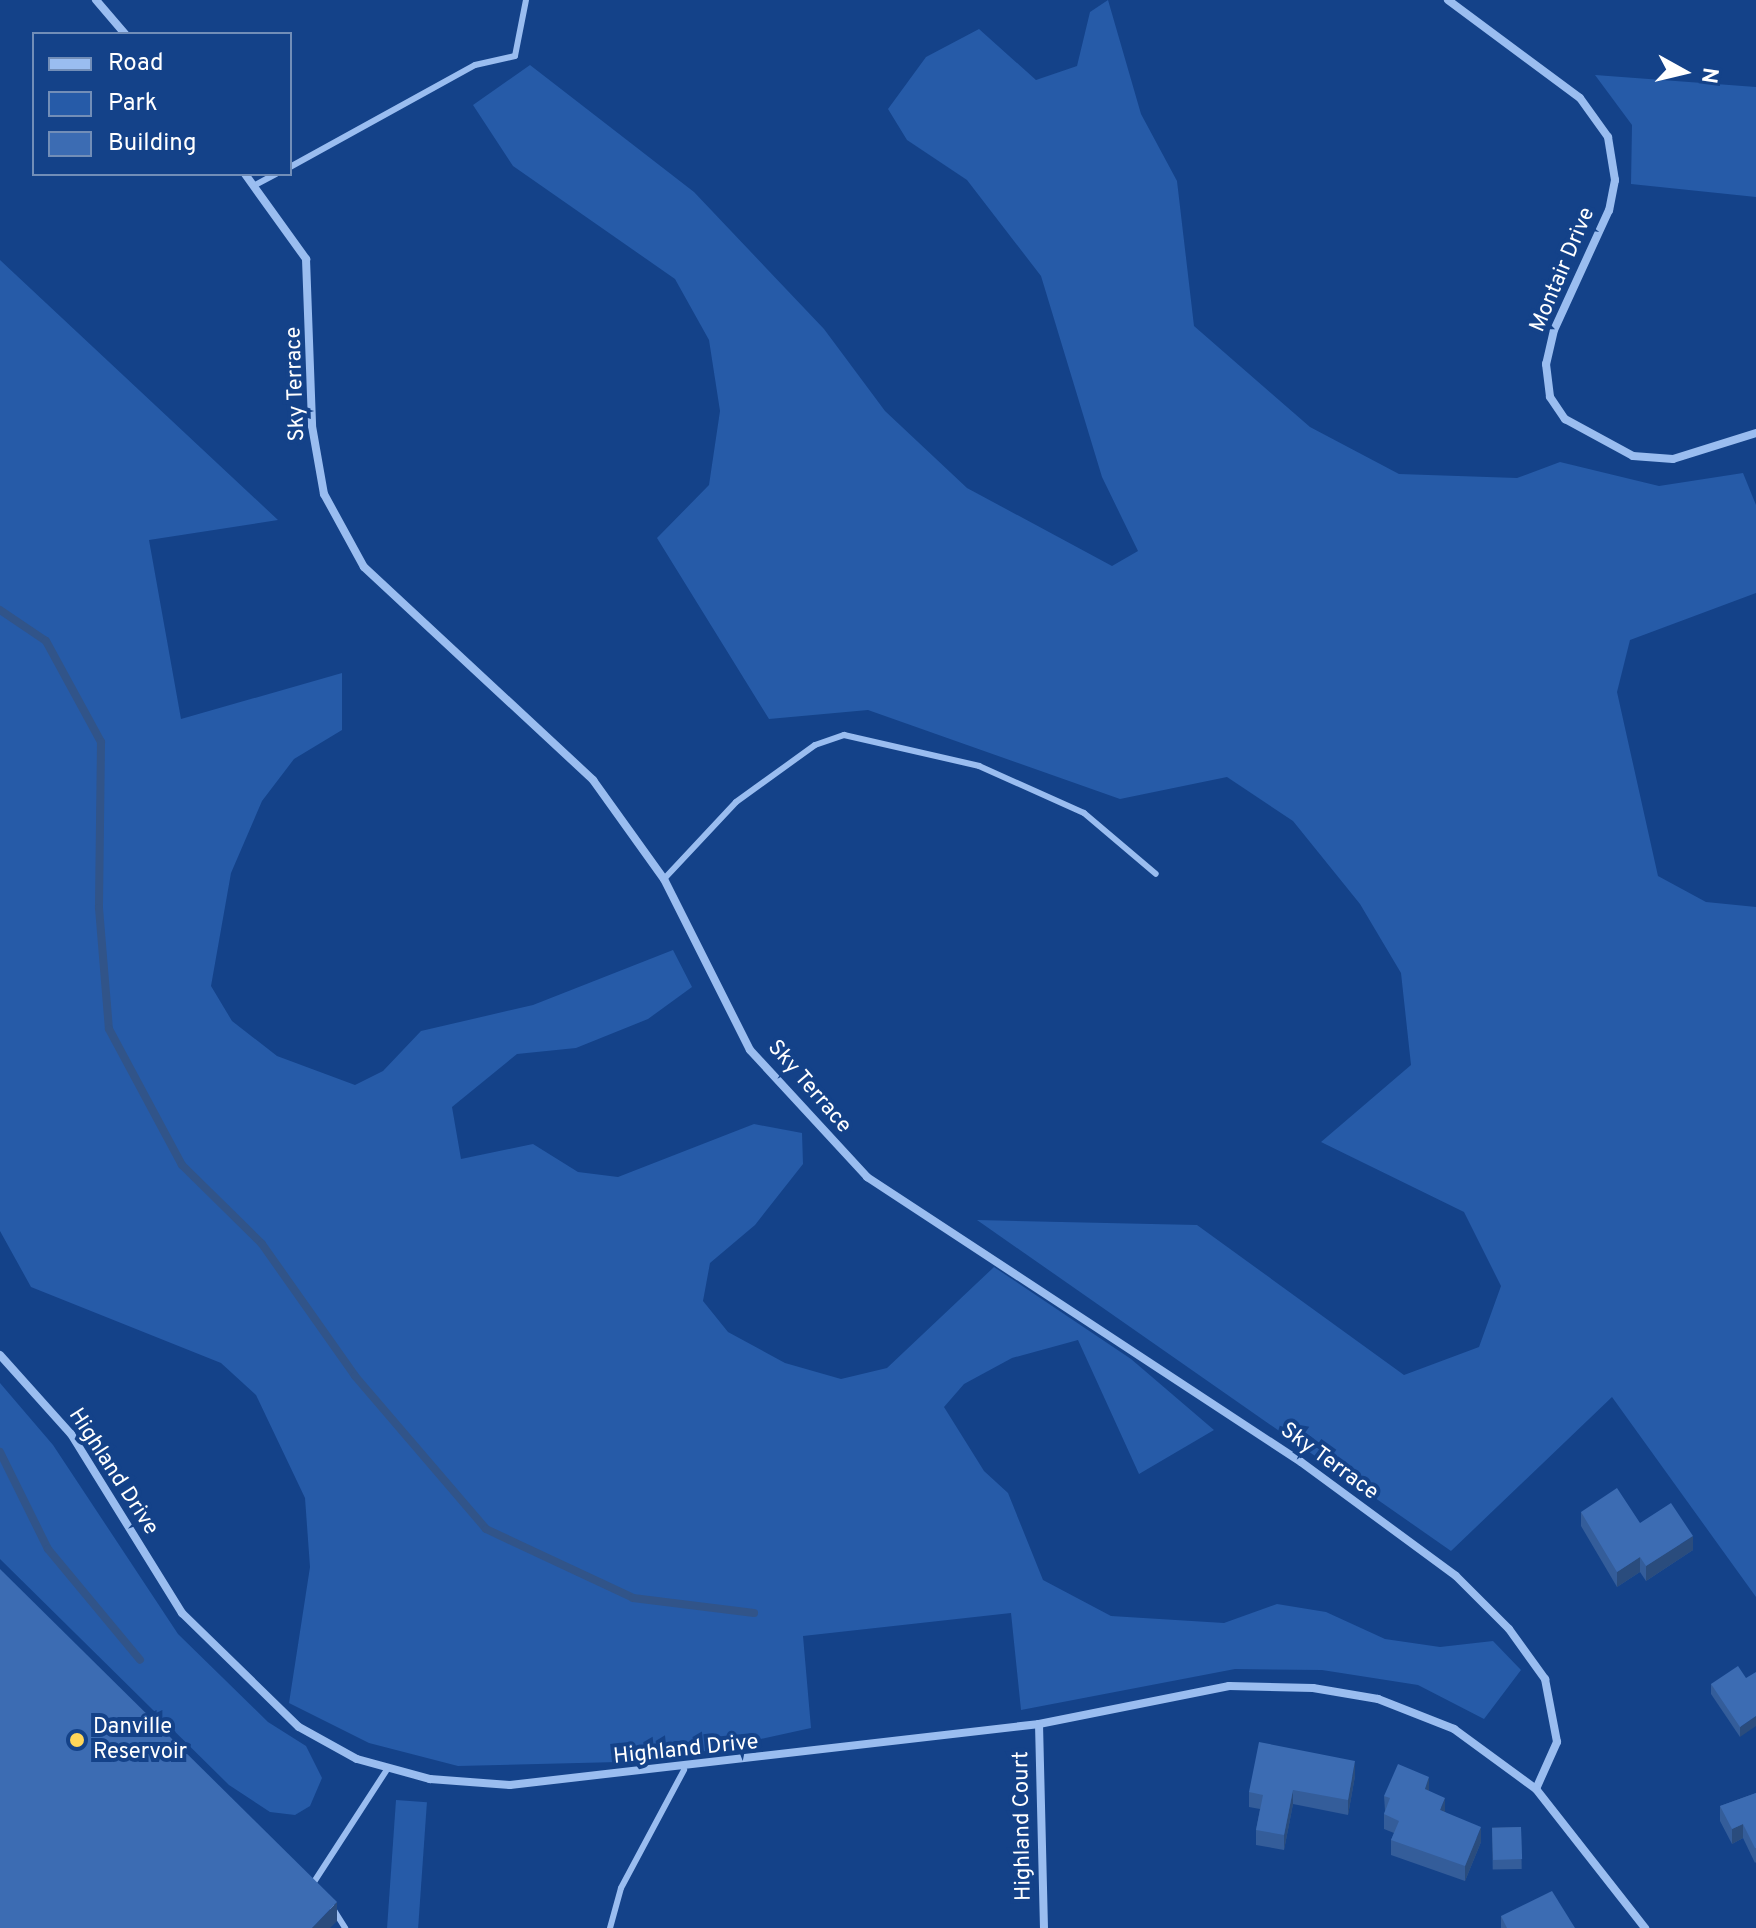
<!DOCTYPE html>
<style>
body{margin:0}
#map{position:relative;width:1756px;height:1928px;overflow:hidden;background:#144289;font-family:Overpass,sans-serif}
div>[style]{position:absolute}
.green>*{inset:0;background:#265ba8;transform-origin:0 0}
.stream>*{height:8px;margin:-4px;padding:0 4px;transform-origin:4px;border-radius:4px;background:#315489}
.service>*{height:6px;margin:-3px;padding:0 3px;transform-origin:3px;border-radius:3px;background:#9abdf0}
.minor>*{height:8px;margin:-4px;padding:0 4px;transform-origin:4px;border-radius:4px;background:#9abdf0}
.wall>*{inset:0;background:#345d9a;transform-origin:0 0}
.shaded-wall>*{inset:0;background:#2a4c7d}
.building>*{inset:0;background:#3c6cb3;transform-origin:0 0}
.dots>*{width:22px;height:22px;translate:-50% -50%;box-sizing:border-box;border:4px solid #144289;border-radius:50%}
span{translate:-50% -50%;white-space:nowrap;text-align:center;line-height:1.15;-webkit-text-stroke:8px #144289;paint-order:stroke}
.street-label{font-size:22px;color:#fff}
.poi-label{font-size:22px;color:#fff}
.left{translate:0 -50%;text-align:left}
.legend{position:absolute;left:32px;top:32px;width:260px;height:144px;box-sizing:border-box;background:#144289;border:2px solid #728eb8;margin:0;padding:10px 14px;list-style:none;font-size:24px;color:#fff}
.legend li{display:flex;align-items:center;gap:16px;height:40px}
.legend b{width:40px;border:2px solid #728eb8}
.north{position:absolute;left:1644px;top:32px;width:80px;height:80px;-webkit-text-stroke:6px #144289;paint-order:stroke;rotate:98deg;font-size:22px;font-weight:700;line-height:32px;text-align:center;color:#fff}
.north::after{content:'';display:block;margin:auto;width:28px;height:36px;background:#fff;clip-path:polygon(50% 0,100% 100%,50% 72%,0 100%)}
</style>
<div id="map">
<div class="green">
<i style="clip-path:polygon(1108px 0,1141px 114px,1177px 181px,1194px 326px,1310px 427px,1399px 474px,1517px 478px,1560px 462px,1659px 486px,1743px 473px,1756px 505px,1756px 593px,1630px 640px,1617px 692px,1658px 876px,1706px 902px,1756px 907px,1756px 1597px,1612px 1397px,1451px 1551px,977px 1220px,1197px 1225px,1404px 1375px,1479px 1347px,1501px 1286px,1464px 1212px,1321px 1142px,1411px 1065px,1401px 973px,1360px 904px,1293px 821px,1227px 777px,1120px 799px,868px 710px,769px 719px,657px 538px,709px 485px,720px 411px,709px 340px,675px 279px,513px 166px,473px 105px,530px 65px,694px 192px,824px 329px,885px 411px,967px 488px,1112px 566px,1138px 551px,1102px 477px,1041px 276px,967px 180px,907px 140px,888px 109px,926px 57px,979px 29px,1036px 80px,1077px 66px,1090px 12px)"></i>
<i style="clip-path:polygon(1595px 75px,1756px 87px,1756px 197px,1631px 184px,1632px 125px)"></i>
<i style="clip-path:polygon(0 260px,278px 520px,149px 540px,181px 719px,342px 673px,342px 730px,294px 759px,262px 801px,231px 873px,211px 986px,232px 1021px,277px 1056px,355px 1085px,383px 1071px,421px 1031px,533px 1005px,673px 950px,692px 987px,648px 1019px,576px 1048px,517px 1054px,452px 1107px,461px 1159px,533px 1144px,578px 1172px,618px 1177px,754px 1124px,802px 1133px,803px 1164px,755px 1225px,710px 1263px,703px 1301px,728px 1332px,785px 1363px,841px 1379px,887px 1368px,994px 1267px,1131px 1359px,1214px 1430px,1139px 1474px,1078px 1340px,1012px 1358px,964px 1384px,944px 1407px,984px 1471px,1008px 1493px,1043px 1580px,1111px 1616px,1224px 1623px,1277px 1604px,1326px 1612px,1385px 1639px,1440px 1647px,1493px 1641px,1521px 1670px,1484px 1719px,1418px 1685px,1322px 1670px,1235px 1669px,1021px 1710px,1011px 1613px,803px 1636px,811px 1728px,659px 1761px,458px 1766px,369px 1743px,289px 1703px,310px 1567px,305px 1498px,256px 1395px,221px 1363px,31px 1287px,0 1231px)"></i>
<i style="clip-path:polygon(0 1383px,53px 1445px,178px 1634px,268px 1722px,306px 1746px,322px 1778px,310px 1806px,295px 1815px,270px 1812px,229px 1785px,0 1559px)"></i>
<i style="left:396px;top:1800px;width:31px;height:131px;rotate:4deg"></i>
</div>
<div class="stream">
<i style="left:0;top:610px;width:55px;rotate:34deg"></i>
<i style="left:46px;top:641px;width:115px;rotate:61.4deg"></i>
<i style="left:101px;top:742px;width:166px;rotate:90.7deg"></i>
<i style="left:99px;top:908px;width:121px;rotate:85.3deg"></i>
<i style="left:109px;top:1029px;width:154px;rotate:61.8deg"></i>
<i style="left:182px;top:1165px;width:112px;rotate:44.6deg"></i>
<i style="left:262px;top:1244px;width:161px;rotate:54.8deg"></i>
<i style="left:355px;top:1376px;width:201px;rotate:49.4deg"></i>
<i style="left:486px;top:1529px;width:162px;rotate:25.1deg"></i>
<i style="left:633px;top:1598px;width:122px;rotate:7.1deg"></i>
<i style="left:0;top:1452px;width:108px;rotate:63.7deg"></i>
<i style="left:48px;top:1549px;width:144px;rotate:50.3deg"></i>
</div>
<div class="service">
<i style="left:290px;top:167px;width:211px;rotate:-28.9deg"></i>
<i style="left:475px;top:65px;width:41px;rotate:-12.7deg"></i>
<i style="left:515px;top:56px;width:57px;rotate:-78.9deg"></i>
<i style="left:255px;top:185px;width:24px;rotate:-28deg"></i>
<i style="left:664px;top:879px;width:105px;rotate:-46.9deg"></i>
<i style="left:736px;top:802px;width:97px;rotate:-35.8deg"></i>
<i style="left:815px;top:745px;width:31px;rotate:-19deg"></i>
<i style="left:844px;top:735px;width:139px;rotate:12.9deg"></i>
<i style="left:979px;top:766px;width:115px;rotate:24.1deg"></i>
<i style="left:1084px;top:813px;width:94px;rotate:40.3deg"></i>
<i style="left:312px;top:1885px;width:140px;rotate:-57deg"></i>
<i style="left:332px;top:1907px;width:25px;rotate:58deg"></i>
<i style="left:610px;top:1928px;width:41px;rotate:-74.6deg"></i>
<i style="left:621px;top:1888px;width:134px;rotate:-61.9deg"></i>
</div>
<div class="minor">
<i style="left:96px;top:0;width:45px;rotate:49.5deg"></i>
<i style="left:1448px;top:0;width:164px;rotate:36.6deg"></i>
<i style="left:1580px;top:98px;width:48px;rotate:54.3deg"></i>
<i style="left:1608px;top:137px;width:44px;rotate:80.8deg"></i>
<i style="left:1615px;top:180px;width:31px;rotate:101deg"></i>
<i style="left:1609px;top:210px;width:132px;rotate:114.6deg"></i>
<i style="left:1554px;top:330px;width:35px;rotate:103deg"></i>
<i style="left:1546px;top:364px;width:33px;rotate:83deg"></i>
<i style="left:1550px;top:397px;width:27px;rotate:56deg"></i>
<i style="left:1565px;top:419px;width:77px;rotate:28.6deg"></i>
<i style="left:1633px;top:456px;width:40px;rotate:4.3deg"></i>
<i style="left:1673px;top:459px;width:87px;rotate:-17.4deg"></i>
<i style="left:245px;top:174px;width:105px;rotate:54.3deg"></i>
<i style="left:306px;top:259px;width:167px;rotate:87.9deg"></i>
<i style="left:312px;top:426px;width:69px;rotate:80deg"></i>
<i style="left:324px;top:494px;width:83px;rotate:61.3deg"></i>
<i style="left:364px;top:567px;width:313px;rotate:42.9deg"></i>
<i style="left:593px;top:780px;width:122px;rotate:54.4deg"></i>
<i style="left:664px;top:879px;width:191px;rotate:63.3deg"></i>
<i style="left:750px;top:1050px;width:173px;rotate:47.3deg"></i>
<i style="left:867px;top:1177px;width:519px;rotate:33.29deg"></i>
<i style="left:1301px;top:1462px;width:192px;rotate:36.3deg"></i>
<i style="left:1456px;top:1576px;width:75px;rotate:45deg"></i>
<i style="left:1509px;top:1629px;width:62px;rotate:54.2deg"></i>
<i style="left:1545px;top:1679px;width:64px;rotate:79.2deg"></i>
<i style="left:1557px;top:1742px;width:51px;rotate:114.1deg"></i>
<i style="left:0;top:1355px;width:106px;rotate:48.1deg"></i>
<i style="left:71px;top:1434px;width:211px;rotate:58.2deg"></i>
<i style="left:182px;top:1613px;width:163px;rotate:44.3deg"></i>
<i style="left:299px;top:1727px;width:66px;rotate:28.9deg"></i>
<i style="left:357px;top:1759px;width:76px;rotate:15.3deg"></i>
<i style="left:430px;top:1779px;width:80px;rotate:4.3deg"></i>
<i style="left:510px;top:1785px;width:533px;rotate:-6.58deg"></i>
<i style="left:1039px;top:1724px;width:194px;rotate:-11.3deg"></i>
<i style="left:1229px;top:1686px;width:84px;rotate:1.4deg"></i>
<i style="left:1313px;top:1688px;width:66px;rotate:9.6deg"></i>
<i style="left:1378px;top:1699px;width:82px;rotate:21.5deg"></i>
<i style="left:1454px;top:1729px;width:102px;rotate:36.2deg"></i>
<i style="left:1536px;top:1789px;width:177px;rotate:51.9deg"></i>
<i style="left:1039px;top:1724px;width:204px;rotate:88.6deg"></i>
</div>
<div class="wall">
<i style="clip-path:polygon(1581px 1512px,1640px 1523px,1693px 1550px,1646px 1581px,1640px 1572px,1617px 1587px,1581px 1526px)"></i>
<i style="clip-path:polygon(1746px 1678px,1740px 1737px,1711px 1694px,1711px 1684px)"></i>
<i style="clip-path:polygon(1355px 1776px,1348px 1815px,1293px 1804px,1284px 1850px,1256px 1845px,1256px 1830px,1260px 1809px,1249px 1807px,1249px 1792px)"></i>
<i style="clip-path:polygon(1429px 1791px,1445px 1812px,1481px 1842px,1465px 1881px,1391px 1855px,1391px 1840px,1394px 1833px,1384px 1829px,1384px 1814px,1385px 1811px,1384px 1796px)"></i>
<i style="clip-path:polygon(1756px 1793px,1756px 1862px,1755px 1863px,1743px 1838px,1732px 1844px,1720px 1821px,1720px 1806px)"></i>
<i style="left:1521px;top:1827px;width:42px;height:29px;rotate:89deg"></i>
<i style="clip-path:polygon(1501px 1916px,1575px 1928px,1501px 1928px)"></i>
</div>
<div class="shaded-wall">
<i style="clip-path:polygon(1693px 1536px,1693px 1550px,1646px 1581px,1646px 1566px)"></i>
<i style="clip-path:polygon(1640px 1557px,1640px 1572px,1617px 1587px,1617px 1572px)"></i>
<i style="clip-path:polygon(1756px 1716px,1756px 1726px,1740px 1737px,1740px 1727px)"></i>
<i style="clip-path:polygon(1355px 1761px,1355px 1776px,1348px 1815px,1348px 1800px)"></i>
<i style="clip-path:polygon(1429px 1777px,1429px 1792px,1425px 1789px)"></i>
<i style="clip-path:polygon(1293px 1790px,1293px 1804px,1284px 1850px,1284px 1835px)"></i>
<i style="clip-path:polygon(1445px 1798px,1445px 1812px,1440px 1810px)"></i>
<i style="clip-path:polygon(1743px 1824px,1743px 1838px,1732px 1844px,1732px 1829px)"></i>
<i style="clip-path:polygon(1481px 1827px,1481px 1842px,1465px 1881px,1465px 1866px)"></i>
<i style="clip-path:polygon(337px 1902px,337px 1921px,330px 1928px,312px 1928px)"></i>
</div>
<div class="building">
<i style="clip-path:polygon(1617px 1488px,1640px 1523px,1671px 1503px,1693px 1536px,1646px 1566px,1640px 1557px,1617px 1572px,1581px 1512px)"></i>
<i style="clip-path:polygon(0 1569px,337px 1902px,312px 1928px,0 1928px)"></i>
<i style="clip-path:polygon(1738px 1666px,1746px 1678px,1756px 1672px,1756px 1716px,1740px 1727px,1711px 1684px)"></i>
<i style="clip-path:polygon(1259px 1742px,1355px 1761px,1348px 1800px,1293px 1790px,1284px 1835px,1256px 1830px,1263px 1795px,1249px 1792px)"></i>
<i style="clip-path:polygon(1398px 1764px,1429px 1777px,1425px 1789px,1445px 1798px,1440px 1810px,1481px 1827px,1465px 1866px,1391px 1840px,1399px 1821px,1384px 1814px,1390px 1798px,1384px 1796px)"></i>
<i style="clip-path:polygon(1756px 1793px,1756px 1848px,1755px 1848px,1743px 1824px,1732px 1829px,1720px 1806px)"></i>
<i style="left:1521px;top:1827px;width:32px;height:29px;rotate:88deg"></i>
<i style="clip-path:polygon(1552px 1891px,1575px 1928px,1507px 1928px,1501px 1916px)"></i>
</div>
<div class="dots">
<i style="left:77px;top:1740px;background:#ffd659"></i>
</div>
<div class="street-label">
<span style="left:1563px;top:270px;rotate:-67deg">Montair Drive</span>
<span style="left:296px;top:384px;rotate:-92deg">Sky Terrace</span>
<span style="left:809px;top:1087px;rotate:49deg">Sky Terrace</span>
<span style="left:1329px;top:1462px;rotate:36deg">Sky Terrace</span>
<span style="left:113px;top:1472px;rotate:57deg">Highland Drive</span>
<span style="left:686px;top:1750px;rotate:-6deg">Highland Drive</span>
<span style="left:1023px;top:1826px;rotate:-91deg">Highland Court</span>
</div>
<div class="poi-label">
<span class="left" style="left:93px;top:1740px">Danville<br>Reservoir</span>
</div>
<ul class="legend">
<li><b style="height:10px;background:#9abdf0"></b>Road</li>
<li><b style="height:22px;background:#265ba8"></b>Park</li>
<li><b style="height:22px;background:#3c6cb3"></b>Building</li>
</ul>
<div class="north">N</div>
</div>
